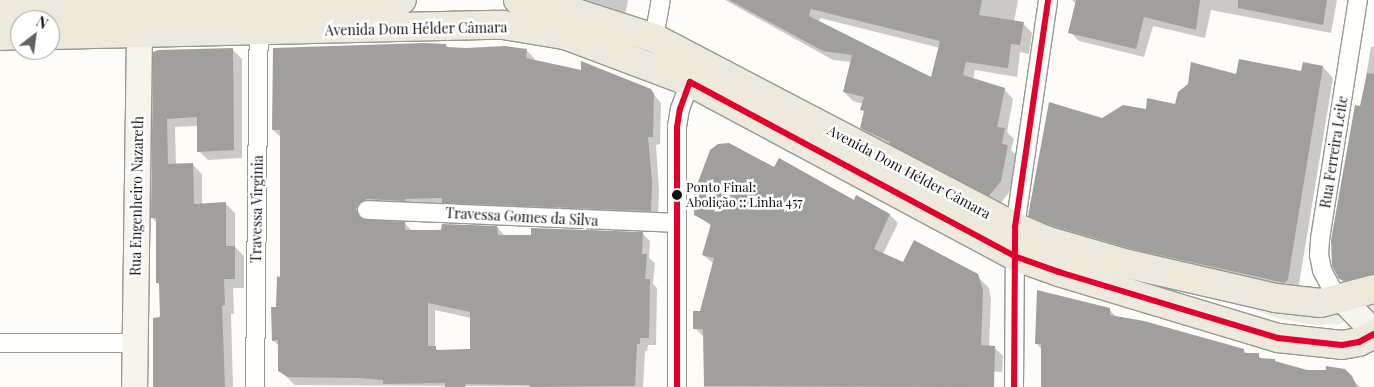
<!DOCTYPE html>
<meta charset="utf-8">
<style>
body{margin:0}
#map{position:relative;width:1374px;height:387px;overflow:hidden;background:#fdfcf7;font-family:"Playfair Display",serif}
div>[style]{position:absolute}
.plaza>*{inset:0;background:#edebe2}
.shadow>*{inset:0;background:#0003}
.building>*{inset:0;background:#a19f9c}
.roads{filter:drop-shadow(1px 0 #979795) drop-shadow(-1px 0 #979795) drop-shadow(0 1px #979795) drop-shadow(0 -1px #979795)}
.street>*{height:18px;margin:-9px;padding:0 9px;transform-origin:9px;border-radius:9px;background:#fffffe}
.secondary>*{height:25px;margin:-12.5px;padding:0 12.5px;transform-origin:12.5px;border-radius:12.5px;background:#f6f4eb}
.primary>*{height:28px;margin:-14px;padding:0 14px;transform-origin:14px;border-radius:14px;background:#ede9dc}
.bus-1>*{height:6px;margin:-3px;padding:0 3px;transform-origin:3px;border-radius:3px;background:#e4002b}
.dots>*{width:14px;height:14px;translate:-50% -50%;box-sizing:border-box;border:2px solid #fff;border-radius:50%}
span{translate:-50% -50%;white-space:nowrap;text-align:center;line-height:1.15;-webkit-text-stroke:5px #fff;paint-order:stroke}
.bus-label{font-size:13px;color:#111}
.left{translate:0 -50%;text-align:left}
.street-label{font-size:14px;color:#111}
.north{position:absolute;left:10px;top:10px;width:50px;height:50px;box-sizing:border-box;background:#fff;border:1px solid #a0a0a0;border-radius:50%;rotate:30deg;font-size:14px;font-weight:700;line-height:20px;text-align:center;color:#111}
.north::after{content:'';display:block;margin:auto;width:18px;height:22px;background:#646362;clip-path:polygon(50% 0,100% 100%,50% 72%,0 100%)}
</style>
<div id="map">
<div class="plaza">
<i style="clip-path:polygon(1374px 297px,1374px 313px,1339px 324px,1313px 325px,1276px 318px,1242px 305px,1285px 309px)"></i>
</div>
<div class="shadow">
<i style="clip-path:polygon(567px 0,628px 0,625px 15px)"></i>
<i style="clip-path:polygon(evenodd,725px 0,1018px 0,1014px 22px,1023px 23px,1032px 33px,1029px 54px,1020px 52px,1017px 77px,975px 70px,973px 79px,1004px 89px,1013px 99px,1007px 132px,1014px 139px,1011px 150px,1017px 156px,1010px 191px,1001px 203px,871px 137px,861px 128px,865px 113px,862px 109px,863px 104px,853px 101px,844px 92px,851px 62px,833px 60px,725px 0,820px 18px,940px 48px,932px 79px,819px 22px,820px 18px)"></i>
<i style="clip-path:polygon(1072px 0,1337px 0,1331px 33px,1211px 10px,1205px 38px,1153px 26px,1144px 57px,1079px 41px,1070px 32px,1076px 4px)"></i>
<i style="clip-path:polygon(evenodd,446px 45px,449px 48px,526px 50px,534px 58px,534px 61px,650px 90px,661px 103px,660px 144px,656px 145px,659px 190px,658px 219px,364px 218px,365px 221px,405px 223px,412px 231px,497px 227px,505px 236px,642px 233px,650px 241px,649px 258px,655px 263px,653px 284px,657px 288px,656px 345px,648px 345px,647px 351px,645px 351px,643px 387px,295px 385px,279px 370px,279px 346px,273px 340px,281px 278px,282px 138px,273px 130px,446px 45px,435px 310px,471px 318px,471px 350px,439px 351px,435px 347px,435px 310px)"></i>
<i style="clip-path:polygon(1371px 47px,1374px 47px,1374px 285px,1349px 288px,1340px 278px,1361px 107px)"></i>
<i style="clip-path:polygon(233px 50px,242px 59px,242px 158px,208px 160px,199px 151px,198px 126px,175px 127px,176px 165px,193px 165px,202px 174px,202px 205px,226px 204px,235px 213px,235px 247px,244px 256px,244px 288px,233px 288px,234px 314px,231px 314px,233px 387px,154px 387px,162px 318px,161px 286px,157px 282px,157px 223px,152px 218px,154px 53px)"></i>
<i style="clip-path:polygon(1323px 67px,1333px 78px,1298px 290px,1144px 259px,1040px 226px,1029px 215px,1103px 119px,1176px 105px,1237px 75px,1302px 72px)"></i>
<i style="clip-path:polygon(775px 168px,890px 215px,898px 223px,883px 254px,903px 264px,944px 256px,980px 279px,989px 288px,991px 299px,989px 347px,994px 347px,1003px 356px,1002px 372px,988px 371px,988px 387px,704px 387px,704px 337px,695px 328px,701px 312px,714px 264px,703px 255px,712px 227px,696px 214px)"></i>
<i style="clip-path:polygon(1109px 309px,1117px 318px,1243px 350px,1248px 354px,1258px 355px,1263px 360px,1306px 371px,1344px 371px,1360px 387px,1042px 387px,1042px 350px,1036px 343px)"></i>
</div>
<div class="building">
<i style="clip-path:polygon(evenodd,729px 0,982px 0,979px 15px,1024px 22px,1020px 45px,1011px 44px,1008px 68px,966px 62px,963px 75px,1005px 88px,997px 127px,1005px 128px,1002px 144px,1008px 145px,1001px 181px,989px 196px,889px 144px,890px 142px,860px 128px,864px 111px,860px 110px,864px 97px,843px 92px,852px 55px,823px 51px,729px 0,811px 9px,940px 41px,931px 77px,809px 16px,811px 9px)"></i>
<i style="clip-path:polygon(1076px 0,1200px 0,1196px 30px,1144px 17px,1136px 49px,1068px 33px)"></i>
<i style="clip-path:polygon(1238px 0,1327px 0,1323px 25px,1238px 8px)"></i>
<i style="clip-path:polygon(evenodd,424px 43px,446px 44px,446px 47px,466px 48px,505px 46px,527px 49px,526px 58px,581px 70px,581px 61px,651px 89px,654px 94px,653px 137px,648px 137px,652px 182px,651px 211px,442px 203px,442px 198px,405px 199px,405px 201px,367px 199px,358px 204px,356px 209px,362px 219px,405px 222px,405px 230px,441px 230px,442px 224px,497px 226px,498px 235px,531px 235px,531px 228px,643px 232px,642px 254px,647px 254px,645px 279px,650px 279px,649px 338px,640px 338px,640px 344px,637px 344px,635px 386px,529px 387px,530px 385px,466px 384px,465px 387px,445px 387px,445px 383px,383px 384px,383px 380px,360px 378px,288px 377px,278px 371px,278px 340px,272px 341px,271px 307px,276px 307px,277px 276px,280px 277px,280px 130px,272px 130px,273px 48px,424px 43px,428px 303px,470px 312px,470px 349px,436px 350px,436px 346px,428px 346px,428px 303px)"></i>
<i style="clip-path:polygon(233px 48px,234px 150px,197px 152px,197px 117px,167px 119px,168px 164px,193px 163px,194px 204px,226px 202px,226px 246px,235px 246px,235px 279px,224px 279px,225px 305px,222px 306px,225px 387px,153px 387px,153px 318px,160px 317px,159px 283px,156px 283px,156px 218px,151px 218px,153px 52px,158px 50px)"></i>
<i style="clip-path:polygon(1239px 59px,1301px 71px,1303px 62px,1323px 66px,1288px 279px,1285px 283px,1132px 249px,1050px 225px,1028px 216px,1049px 102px,1102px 118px,1123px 105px,1146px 109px,1147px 98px,1175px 104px,1178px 92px,1188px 84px,1191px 62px,1236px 74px)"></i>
<i style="clip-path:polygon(1367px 73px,1374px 74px,1374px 274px,1345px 281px,1339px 279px,1332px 266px,1331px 240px,1355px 105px,1360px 106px)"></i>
<i style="clip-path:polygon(729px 143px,774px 167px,779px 158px,854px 200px,856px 195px,890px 214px,874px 249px,903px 262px,914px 240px,978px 274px,983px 290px,981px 345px,995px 346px,994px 387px,704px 386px,703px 329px,693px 329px,693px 311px,700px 311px,714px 258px,702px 255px,711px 224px,694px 215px,695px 190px,710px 150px,718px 144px)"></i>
<i style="clip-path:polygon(1037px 290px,1110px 308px,1110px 315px,1144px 321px,1244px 349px,1244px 353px,1259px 353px,1259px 358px,1275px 359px,1275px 361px,1307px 370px,1326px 370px,1326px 366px,1345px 369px,1352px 376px,1357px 387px,1041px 387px,1041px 344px,1035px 344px)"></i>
</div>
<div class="roads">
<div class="street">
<i style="left:654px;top:38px;width:39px;rotate:-80deg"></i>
<i style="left:367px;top:210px;width:310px;rotate:2.4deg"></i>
<i style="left:1341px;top:298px;width:13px;rotate:-135deg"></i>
<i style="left:1332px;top:289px;width:21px;rotate:-118deg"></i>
<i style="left:1322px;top:270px;width:15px;rotate:-101deg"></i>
<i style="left:1319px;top:255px;width:16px;rotate:-86deg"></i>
<i style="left:1320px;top:239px;width:242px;rotate:-81deg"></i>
<i style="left:0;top:343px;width:136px"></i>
<i style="left:255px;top:387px;width:355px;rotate:-89.4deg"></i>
<i style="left:677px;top:387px;width:260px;rotate:-90deg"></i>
<i style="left:677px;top:127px;width:18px;rotate:-81deg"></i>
<i style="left:680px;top:109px;width:29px;rotate:-70deg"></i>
<i style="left:1014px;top:387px;width:160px;rotate:-89.6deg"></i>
<i style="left:1015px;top:227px;width:229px;rotate:-81.7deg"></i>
</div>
<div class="secondary">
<i style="left:133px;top:13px;width:22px;rotate:74deg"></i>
<i style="left:139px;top:34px;width:353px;rotate:90.8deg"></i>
<i style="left:1341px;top:298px;width:47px;rotate:45.9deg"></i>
</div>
<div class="primary">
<i style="left:518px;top:0;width:50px;rotate:11.5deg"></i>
<i style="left:567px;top:10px;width:91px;rotate:17.8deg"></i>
<i style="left:654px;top:38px;width:407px;rotate:27.6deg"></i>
<i style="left:1015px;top:227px;width:33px;rotate:23deg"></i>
<i style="left:1045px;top:240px;width:86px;rotate:16.1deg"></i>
<i style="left:1128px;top:264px;width:151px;rotate:13deg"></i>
<i style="left:1275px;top:298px;width:46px;rotate:6.2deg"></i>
<i style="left:1321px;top:303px;width:55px;rotate:-14.8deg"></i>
<i style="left:0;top:11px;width:402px;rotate:-1.6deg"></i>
<i style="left:50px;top:35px;width:453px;rotate:-1.3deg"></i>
<i style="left:503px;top:25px;width:63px;rotate:9.2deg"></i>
<i style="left:565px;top:35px;width:134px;rotate:20.6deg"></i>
<i style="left:690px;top:82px;width:368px;rotate:28.2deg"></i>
<i style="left:1014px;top:256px;width:48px;rotate:19.6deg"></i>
<i style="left:1059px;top:272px;width:229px;rotate:16.8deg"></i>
<i style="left:1278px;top:338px;width:64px;rotate:6.2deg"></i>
<i style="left:1342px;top:345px;width:17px;rotate:-10deg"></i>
<i style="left:1359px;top:342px;width:17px;rotate:-28deg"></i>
<i style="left:0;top:36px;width:20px;rotate:-3deg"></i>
</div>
</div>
<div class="bus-1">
<i style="left:677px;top:387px;width:260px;rotate:-90deg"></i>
<i style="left:677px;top:127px;width:18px;rotate:-81deg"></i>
<i style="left:680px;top:109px;width:29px;rotate:-70deg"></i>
<i style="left:690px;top:82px;width:368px;rotate:28.2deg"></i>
<i style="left:1014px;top:256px;width:48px;rotate:19.6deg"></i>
<i style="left:1059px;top:272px;width:229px;rotate:16.8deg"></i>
<i style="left:1278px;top:338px;width:64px;rotate:6.2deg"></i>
<i style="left:1342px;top:345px;width:17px;rotate:-10deg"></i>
<i style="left:1359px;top:342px;width:17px;rotate:-28deg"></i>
<i style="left:1014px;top:387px;width:160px;rotate:-89.6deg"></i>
<i style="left:1015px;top:227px;width:229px;rotate:-81.7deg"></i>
</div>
<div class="dots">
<i style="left:677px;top:195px;background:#111"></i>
</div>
<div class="bus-label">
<span class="left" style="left:686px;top:195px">Ponto Final:<br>Abolição :: Linha 457</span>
</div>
<div class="street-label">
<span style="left:416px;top:29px;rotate:-1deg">Avenida Dom Hélder Câmara</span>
<span style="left:1334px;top:152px;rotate:-81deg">Rua Ferreira Leite</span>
<span style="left:909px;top:172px;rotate:28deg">Avenida Dom Hélder Câmara</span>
<span style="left:137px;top:196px;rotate:-89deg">Rua Engenheiro Nazareth</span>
<span style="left:257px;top:209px;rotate:-89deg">Travessa Virginia</span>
<span style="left:522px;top:217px;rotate:3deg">Travessa Gomes da Silva</span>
</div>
<div class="north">N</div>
</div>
